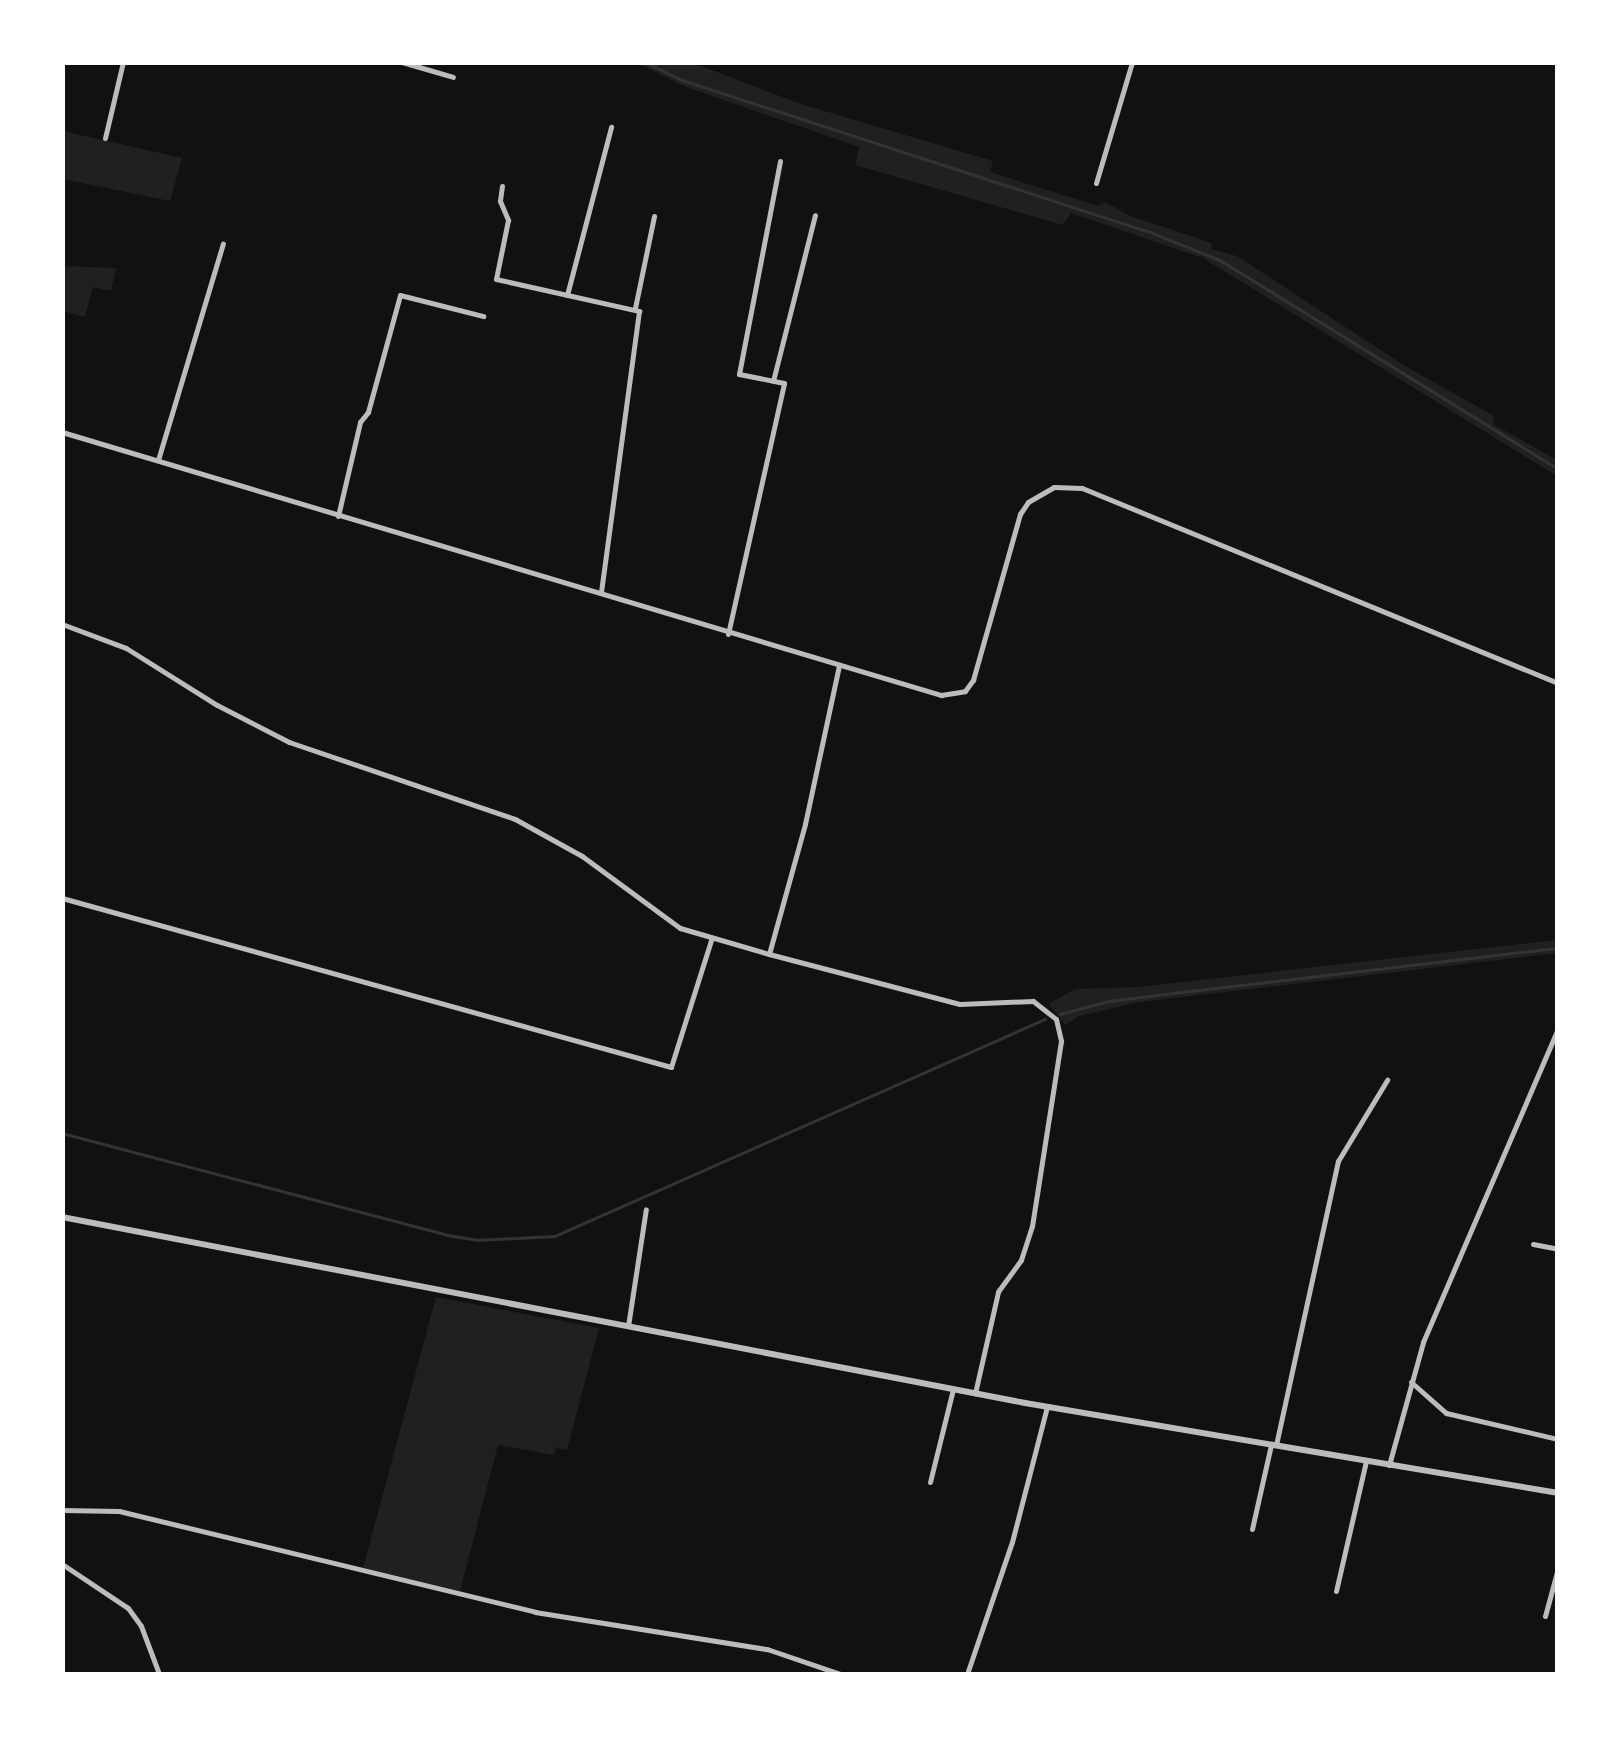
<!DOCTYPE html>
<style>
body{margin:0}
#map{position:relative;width:1620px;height:1737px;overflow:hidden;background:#111;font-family:Quicksand,sans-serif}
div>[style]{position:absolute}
.green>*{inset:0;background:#202020}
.stream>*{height:2.5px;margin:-1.25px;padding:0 1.25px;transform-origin:1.25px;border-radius:1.25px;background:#333}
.minor>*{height:5px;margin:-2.5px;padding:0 2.5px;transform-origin:2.5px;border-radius:2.5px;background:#bcbcbc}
.tertiary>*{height:6px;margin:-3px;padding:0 3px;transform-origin:3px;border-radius:3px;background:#bcbcbc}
span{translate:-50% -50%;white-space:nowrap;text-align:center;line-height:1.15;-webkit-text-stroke:10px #fff;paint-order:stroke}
.frame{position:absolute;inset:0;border:65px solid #fff;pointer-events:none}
</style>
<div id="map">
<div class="green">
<i style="clip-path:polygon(637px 63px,693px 63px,801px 104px,993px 161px,990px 172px,1098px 206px,1105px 202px,1130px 216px,1212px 243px,1211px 249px,1237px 256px,1402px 364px,1494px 416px,1493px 424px,1557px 460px,1557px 476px,1203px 258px,1071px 213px,1063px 225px,855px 165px,859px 147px,686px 87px)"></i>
<i style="clip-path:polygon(63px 131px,182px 158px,170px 201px,63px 179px)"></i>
<i style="clip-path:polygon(63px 266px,116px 268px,111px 291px,93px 287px,85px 317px,63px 311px)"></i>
<i style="clip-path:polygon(1557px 940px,1557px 953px,1139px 1002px,1079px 1016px,1065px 1025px,1049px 1004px,1075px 989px,1137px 987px)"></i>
<i style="clip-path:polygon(436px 1297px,599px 1328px,567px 1450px,556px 1447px,554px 1455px,498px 1445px,460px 1591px,363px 1568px)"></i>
</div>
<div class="stream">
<i style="left:645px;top:62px;width:41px;rotate:25.9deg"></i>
<i style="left:682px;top:80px;width:487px;rotate:18deg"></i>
<i style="left:1145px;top:230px;width:81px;rotate:21.8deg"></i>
<i style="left:1220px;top:260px;width:397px;rotate:31.7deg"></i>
<i style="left:1060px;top:1014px;width:51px;rotate:-14.9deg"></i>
<i style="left:1109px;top:1001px;width:64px;rotate:-7.1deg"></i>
<i style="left:1173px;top:993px;width:388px;rotate:-6.7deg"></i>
<i style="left:62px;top:1133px;width:398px;rotate:14.8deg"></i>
<i style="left:447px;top:1235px;width:30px;rotate:9deg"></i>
<i style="left:477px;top:1240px;width:78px;rotate:-2.9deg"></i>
<i style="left:555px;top:1236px;width:536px;rotate:-23.89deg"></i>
</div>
<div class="minor">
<i style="left:402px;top:62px;width:53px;rotate:16.4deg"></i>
<i style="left:105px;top:138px;width:78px;rotate:-76.7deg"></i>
<i style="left:1096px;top:183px;width:126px;rotate:-73.4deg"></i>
<i style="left:502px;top:186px;width:15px;rotate:98deg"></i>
<i style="left:500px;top:201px;width:21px;rotate:67deg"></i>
<i style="left:508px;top:220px;width:60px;rotate:101.5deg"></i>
<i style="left:496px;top:279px;width:147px;rotate:12.6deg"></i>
<i style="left:639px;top:311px;width:284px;rotate:97.7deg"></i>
<i style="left:567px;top:295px;width:174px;rotate:-75.3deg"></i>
<i style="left:635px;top:308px;width:94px;rotate:-78.3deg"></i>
<i style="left:773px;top:381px;width:171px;rotate:-75.8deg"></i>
<i style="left:62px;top:432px;width:918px;rotate:16.66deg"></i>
<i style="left:941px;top:695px;width:24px;rotate:-9deg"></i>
<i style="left:965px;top:691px;width:14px;rotate:-54deg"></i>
<i style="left:973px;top:680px;width:173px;rotate:-74.2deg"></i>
<i style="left:1020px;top:514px;width:14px;rotate:-56deg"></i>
<i style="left:1028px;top:502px;width:30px;rotate:-30deg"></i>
<i style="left:1054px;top:487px;width:28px;rotate:2deg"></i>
<i style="left:1082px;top:488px;width:514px;rotate:22.28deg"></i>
<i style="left:158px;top:460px;width:226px;rotate:-73.3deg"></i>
<i style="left:338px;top:516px;width:97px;rotate:-76.8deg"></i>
<i style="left:360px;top:422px;width:13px;rotate:-51deg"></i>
<i style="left:368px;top:412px;width:121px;rotate:-74.7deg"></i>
<i style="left:400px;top:295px;width:86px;rotate:14.2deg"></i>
<i style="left:62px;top:624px;width:68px;rotate:20.6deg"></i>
<i style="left:126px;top:648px;width:107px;rotate:32.1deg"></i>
<i style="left:217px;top:705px;width:81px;rotate:27.2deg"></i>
<i style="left:289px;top:742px;width:239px;rotate:18.8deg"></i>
<i style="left:515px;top:819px;width:77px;rotate:28.9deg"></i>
<i style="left:582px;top:856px;width:122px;rotate:36.3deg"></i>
<i style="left:680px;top:928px;width:93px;rotate:16.3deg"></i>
<i style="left:769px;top:954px;width:135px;rotate:-74.5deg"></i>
<i style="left:805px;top:824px;width:163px;rotate:-77.9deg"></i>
<i style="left:728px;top:634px;width:257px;rotate:-77.4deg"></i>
<i style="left:784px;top:383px;width:46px;rotate:-168.7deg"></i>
<i style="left:739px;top:374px;width:217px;rotate:-79.1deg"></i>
<i style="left:62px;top:898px;width:632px;rotate:15.51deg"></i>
<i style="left:671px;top:1067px;width:133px;rotate:-72.5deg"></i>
<i style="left:769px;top:954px;width:197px;rotate:14.7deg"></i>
<i style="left:960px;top:1004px;width:73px;rotate:-2.4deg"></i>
<i style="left:1033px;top:1001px;width:29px;rotate:38deg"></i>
<i style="left:1056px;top:1019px;width:23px;rotate:77deg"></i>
<i style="left:1061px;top:1041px;width:187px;rotate:98.9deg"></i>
<i style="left:1032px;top:1226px;width:36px;rotate:108deg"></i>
<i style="left:1021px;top:1260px;width:39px;rotate:126deg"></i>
<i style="left:998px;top:1292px;width:104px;rotate:102.8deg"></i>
<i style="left:1533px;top:1244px;width:25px;rotate:11deg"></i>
<i style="left:628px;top:1326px;width:118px;rotate:-81.3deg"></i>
<i style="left:1411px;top:1382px;width:47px;rotate:41.5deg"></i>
<i style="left:1446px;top:1413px;width:115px;rotate:13.1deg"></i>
<i style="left:1276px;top:1445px;width:291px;rotate:-77.7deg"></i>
<i style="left:1338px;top:1161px;width:95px;rotate:-58.8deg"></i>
<i style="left:1389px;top:1465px;width:128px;rotate:-74.5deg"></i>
<i style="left:1423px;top:1342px;width:341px;rotate:-66.7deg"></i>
<i style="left:930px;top:1482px;width:96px;rotate:-76.1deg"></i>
<i style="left:62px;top:1510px;width:57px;rotate:1deg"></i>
<i style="left:119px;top:1511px;width:428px;rotate:13.6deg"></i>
<i style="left:535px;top:1612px;width:235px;rotate:9.1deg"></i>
<i style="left:767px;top:1649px;width:77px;rotate:18.9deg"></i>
<i style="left:1252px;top:1529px;width:86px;rotate:-77.3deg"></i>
<i style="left:62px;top:1564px;width:79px;rotate:33.7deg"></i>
<i style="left:128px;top:1608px;width:22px;rotate:54deg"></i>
<i style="left:141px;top:1626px;width:51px;rotate:69.4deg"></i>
<i style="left:1336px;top:1591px;width:133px;rotate:-77deg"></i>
<i style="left:1545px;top:1616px;width:50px;rotate:-74.8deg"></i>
<i style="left:967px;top:1674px;width:139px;rotate:-71.2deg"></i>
<i style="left:1012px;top:1542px;width:139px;rotate:-75.5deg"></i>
</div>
<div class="tertiary">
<i style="left:62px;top:1217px;width:981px;rotate:10.93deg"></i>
<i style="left:1025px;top:1403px;width:541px;rotate:9.58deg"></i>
</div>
<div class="frame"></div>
</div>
